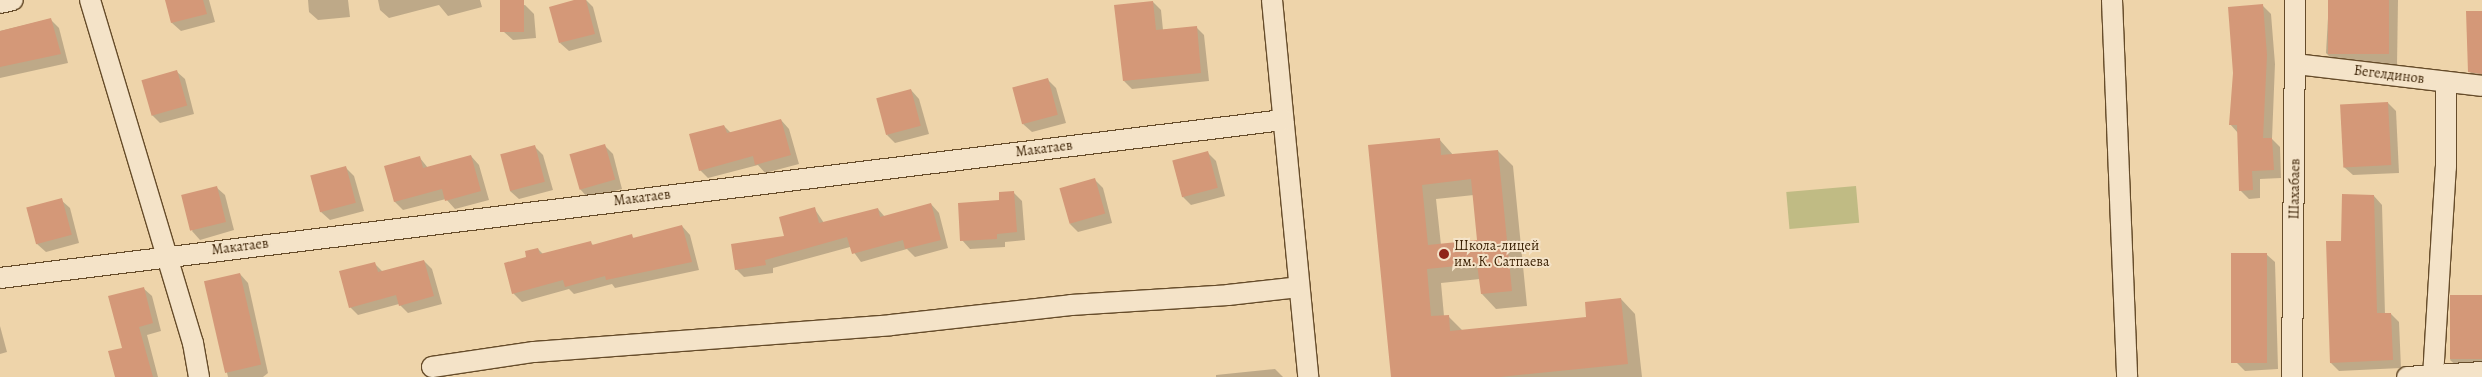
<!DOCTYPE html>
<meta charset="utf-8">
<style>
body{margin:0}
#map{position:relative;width:2482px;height:377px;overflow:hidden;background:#eed4aa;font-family:Alegreya,serif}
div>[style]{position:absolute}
.green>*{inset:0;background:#c0bb84;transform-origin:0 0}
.shadow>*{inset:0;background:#0003}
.building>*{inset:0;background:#d49878;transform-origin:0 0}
.roads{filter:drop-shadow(1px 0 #664c2a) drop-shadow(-1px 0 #664c2a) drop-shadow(0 1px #664c2a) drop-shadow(0 -1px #664c2a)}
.minor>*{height:20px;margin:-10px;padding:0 10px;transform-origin:10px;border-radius:10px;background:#f4e3c8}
.dots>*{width:14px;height:14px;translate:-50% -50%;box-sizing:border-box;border:2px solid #f4e3c8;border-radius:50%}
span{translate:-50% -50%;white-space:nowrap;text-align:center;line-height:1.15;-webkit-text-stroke:4px #f4e3c8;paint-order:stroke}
.street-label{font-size:14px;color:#381e00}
.poi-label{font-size:14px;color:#381e00}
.left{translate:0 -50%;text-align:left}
</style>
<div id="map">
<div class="green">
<i style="left:1856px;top:186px;width:37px;height:70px;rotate:85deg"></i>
</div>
<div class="shadow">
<i style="clip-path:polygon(166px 0,209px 0,215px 22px,181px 31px,172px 23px)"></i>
<i style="clip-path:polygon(308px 0,348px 0,350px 17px,318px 20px,309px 12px)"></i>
<i style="clip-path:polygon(378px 0,480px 0,482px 7px,448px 16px,439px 5px,389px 18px,380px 10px)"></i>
<i style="clip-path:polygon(579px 0,586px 0,593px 7px,602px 42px,569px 51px,560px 43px)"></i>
<i style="clip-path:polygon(2329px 0,2398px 0,2397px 66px,2335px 62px,2326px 53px)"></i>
<i style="clip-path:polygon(1153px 2px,1161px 10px,1163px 30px,1196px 27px,1204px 35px,1209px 81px,1132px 89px,1124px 81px)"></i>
<i style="clip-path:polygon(525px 5px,534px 14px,536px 38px,513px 40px,504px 32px,502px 7px)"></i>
<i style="clip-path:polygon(2263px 6px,2271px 14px,2275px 64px,2272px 139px,2280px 147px,2281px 178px,2260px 179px,2260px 198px,2249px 199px,2240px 190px,2238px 133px,2230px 124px,2234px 73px)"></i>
<i style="clip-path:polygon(2482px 12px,2482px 80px,2478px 80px,2470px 72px)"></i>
<i style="clip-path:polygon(50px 19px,59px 28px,68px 63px,0 78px,0 31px)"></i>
<i style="clip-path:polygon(176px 71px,185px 79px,194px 114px,160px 123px,152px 115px)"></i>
<i style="clip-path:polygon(1048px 80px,1056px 88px,1066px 123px,1032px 132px,1023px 124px)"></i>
<i style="clip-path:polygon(911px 90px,919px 99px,929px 134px,895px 143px,887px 135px)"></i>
<i style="clip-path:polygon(2388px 103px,2396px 111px,2399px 173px,2353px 175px,2344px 167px)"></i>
<i style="clip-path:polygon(781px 120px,789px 129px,799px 164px,765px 173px,758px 165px,708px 178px,700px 170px,724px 126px,731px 133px)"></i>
<i style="clip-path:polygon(evenodd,1439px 139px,1454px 156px,1498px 151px,1513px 166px,1527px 306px,1496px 309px,1482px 294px,1480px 279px,1441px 283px,1444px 316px,1448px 316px,1463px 331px,1588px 318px,1621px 299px,1635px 314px,1642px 377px,1392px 377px,1369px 146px,1439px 139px,1474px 195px,1478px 241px,1441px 245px,1436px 199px,1474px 195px)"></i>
<i style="clip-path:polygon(604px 145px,613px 154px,622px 189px,588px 198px,580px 189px)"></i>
<i style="clip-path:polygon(535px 147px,543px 155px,553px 190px,519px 199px,510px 191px)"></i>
<i style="clip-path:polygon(1207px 152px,1216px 161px,1225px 196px,1191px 205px,1183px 197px)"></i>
<i style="clip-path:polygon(471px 156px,479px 165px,489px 200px,455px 209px,446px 199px,403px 210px,395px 202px,386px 167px,420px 158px,428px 168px)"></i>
<i style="clip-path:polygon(346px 168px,354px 176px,364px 211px,330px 220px,321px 212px)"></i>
<i style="clip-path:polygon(1094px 179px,1103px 188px,1112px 223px,1078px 232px,1070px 224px)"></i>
<i style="clip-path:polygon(216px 187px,225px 195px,234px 230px,200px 240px,192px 231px)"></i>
<i style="clip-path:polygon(1013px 192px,1022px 201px,1025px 240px,1005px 242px,1005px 247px,970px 249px,962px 240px)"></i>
<i style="clip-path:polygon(2374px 196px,2382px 205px,2385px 314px,2391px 314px,2399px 322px,2401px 368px,2339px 371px,2331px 363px,2342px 242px)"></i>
<i style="clip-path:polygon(61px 200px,70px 208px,79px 243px,46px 252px,37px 244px,28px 209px)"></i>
<i style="clip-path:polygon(931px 204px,939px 213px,948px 248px,915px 257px,907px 249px,861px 262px,850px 247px,773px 268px,773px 273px,744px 277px,736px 269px,786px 237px,814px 208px,824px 223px,878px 209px,885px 217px)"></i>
<i style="clip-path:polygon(682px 226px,690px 235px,699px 270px,615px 288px,612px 284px,574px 294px,569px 289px,522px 302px,513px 293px,528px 258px,538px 249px,543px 254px,590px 242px,594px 246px,631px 236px,635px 239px)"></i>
<i style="clip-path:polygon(2266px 254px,2275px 262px,2278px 369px,2245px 371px,2237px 363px)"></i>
<i style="clip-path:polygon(424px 261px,432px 269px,442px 304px,408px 313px,399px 304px,358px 315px,350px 307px,374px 263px,383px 272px)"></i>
<i style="clip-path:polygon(240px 274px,248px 283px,268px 373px,263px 377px,228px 377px,206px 283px)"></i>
<i style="clip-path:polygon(143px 288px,152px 296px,161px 331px,147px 335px,158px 377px,116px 377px)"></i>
<i style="clip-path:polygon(2482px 296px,2482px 367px,2459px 368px,2450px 360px)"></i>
<i style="clip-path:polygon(0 326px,7px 352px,0 354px)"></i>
<i style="clip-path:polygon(1275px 369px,1283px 377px,1216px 377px,1216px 375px)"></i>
</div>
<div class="building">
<i style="clip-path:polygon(165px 0,203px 0,207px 14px,171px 23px)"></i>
<i style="left:500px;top:0;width:24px;height:32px"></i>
<i style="clip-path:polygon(574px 0,586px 0,595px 34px,559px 43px,549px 7px)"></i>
<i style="left:2328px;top:0;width:61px;height:54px"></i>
<i style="clip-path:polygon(1153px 1px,1156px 30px,1197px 26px,1201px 73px,1123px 81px,1114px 5px)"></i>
<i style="clip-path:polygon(2263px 4px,2267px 55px,2263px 138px,2272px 138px,2274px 170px,2252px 171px,2253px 190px,2239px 191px,2237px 125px,2229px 125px,2233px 73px,2228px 7px)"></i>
<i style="clip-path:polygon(2466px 11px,2482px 11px,2482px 74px,2468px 72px)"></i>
<i style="clip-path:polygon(51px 18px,61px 54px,0 67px,0 31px)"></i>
<i style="left:177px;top:70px;width:37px;height:37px;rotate:74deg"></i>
<i style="left:1048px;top:78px;width:38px;height:37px;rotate:75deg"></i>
<i style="left:911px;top:89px;width:38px;height:36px;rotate:75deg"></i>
<i style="left:2388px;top:102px;width:63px;height:48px;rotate:87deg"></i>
<i style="clip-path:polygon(781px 119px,791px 155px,755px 165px,753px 156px,699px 171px,689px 134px,724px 125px,727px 133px)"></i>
<i style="clip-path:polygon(evenodd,1440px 138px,1441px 155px,1498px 150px,1512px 291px,1481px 294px,1477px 264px,1427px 269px,1431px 316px,1449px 315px,1450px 331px,1586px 317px,1585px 302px,1621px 298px,1628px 364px,1500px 377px,1391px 377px,1368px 145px,1440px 138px,1471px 179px,1477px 240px,1428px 245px,1422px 185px,1471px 179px)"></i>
<i style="left:605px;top:144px;width:37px;height:37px;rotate:74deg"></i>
<i style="left:535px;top:145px;width:38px;height:36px;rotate:75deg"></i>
<i style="left:1208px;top:151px;width:38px;height:37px;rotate:75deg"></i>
<i style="clip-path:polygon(471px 155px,481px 191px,445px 201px,442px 189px,394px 202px,384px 166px,420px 156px,423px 168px)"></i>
<i style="left:346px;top:166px;width:38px;height:37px;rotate:75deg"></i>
<i style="left:1095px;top:178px;width:37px;height:37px;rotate:74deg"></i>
<i style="left:217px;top:186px;width:37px;height:37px;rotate:76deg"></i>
<i style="clip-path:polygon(1014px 191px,1017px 232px,997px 234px,997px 239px,960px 241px,958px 203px,999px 200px,999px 192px)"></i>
<i style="clip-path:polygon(2342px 194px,2374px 195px,2377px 313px,2391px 313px,2393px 360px,2330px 363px,2326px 241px,2341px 241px)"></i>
<i style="left:62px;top:198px;width:38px;height:37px;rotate:75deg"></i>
<i style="clip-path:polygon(931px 203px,941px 240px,905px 249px,903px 240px,852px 254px,847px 237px,765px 260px,766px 265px,735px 270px,731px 244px,784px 236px,779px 217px,815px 207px,819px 223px,878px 208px,880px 217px)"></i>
<i style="clip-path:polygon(682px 225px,692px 262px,606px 280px,605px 276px,565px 287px,563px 280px,512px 294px,504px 263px,526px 257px,525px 251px,538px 248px,540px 254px,591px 241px,592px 245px,632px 234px,633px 238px)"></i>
<i style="left:2231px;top:253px;width:36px;height:110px"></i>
<i style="clip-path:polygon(424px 260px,434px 296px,399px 306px,396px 295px,349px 308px,339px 271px,375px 262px,378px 272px)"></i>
<i style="left:240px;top:273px;width:94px;height:37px;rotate:77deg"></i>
<i style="clip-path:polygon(144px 287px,153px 323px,139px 327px,153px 377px,115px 377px,108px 351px,122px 348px,108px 296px)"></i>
<i style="left:2482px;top:295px;width:64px;height:32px;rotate:90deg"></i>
</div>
<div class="roads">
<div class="minor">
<i style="left:90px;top:0;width:358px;rotate:73.3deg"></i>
<i style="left:193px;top:343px;width:35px;rotate:80deg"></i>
<i style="left:1272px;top:0;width:379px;rotate:84.5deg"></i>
<i style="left:2112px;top:0;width:377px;rotate:87.7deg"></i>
<i style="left:0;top:3px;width:13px;rotate:-13deg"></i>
<i style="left:2296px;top:64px;width:187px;rotate:6.7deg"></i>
<i style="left:0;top:278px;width:1293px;rotate:-7.02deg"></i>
<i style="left:432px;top:367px;width:103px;rotate:-8.4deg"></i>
<i style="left:534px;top:352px;width:358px;rotate:-4.3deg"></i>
<i style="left:891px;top:325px;width:181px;rotate:-6.3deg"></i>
<i style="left:1071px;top:305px;width:157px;rotate:-3.6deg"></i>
<i style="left:1228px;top:295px;width:71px;rotate:-6.4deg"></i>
<i style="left:2292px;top:377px;width:377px;rotate:-89.5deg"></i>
<i style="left:2407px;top:377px;width:75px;rotate:-3.8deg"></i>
<i style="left:2433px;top:377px;width:210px;rotate:-86.5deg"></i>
<i style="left:2446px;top:167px;width:85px;rotate:-90deg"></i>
</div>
</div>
<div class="dots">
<i style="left:1444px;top:254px;background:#8f2418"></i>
</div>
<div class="street-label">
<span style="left:2389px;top:75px;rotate:7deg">Бегелдинов</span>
<span style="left:1044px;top:149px;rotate:-7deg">Макатаев</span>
<span style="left:2295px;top:189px;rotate:-89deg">Шахабаев</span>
<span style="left:642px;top:198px;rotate:-7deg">Макатаев</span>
<span style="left:240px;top:247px;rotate:-7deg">Макатаев</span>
</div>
<div class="poi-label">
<span class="left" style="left:1454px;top:254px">Школа-лицей<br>им. К. Сатпаева</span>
</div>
</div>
